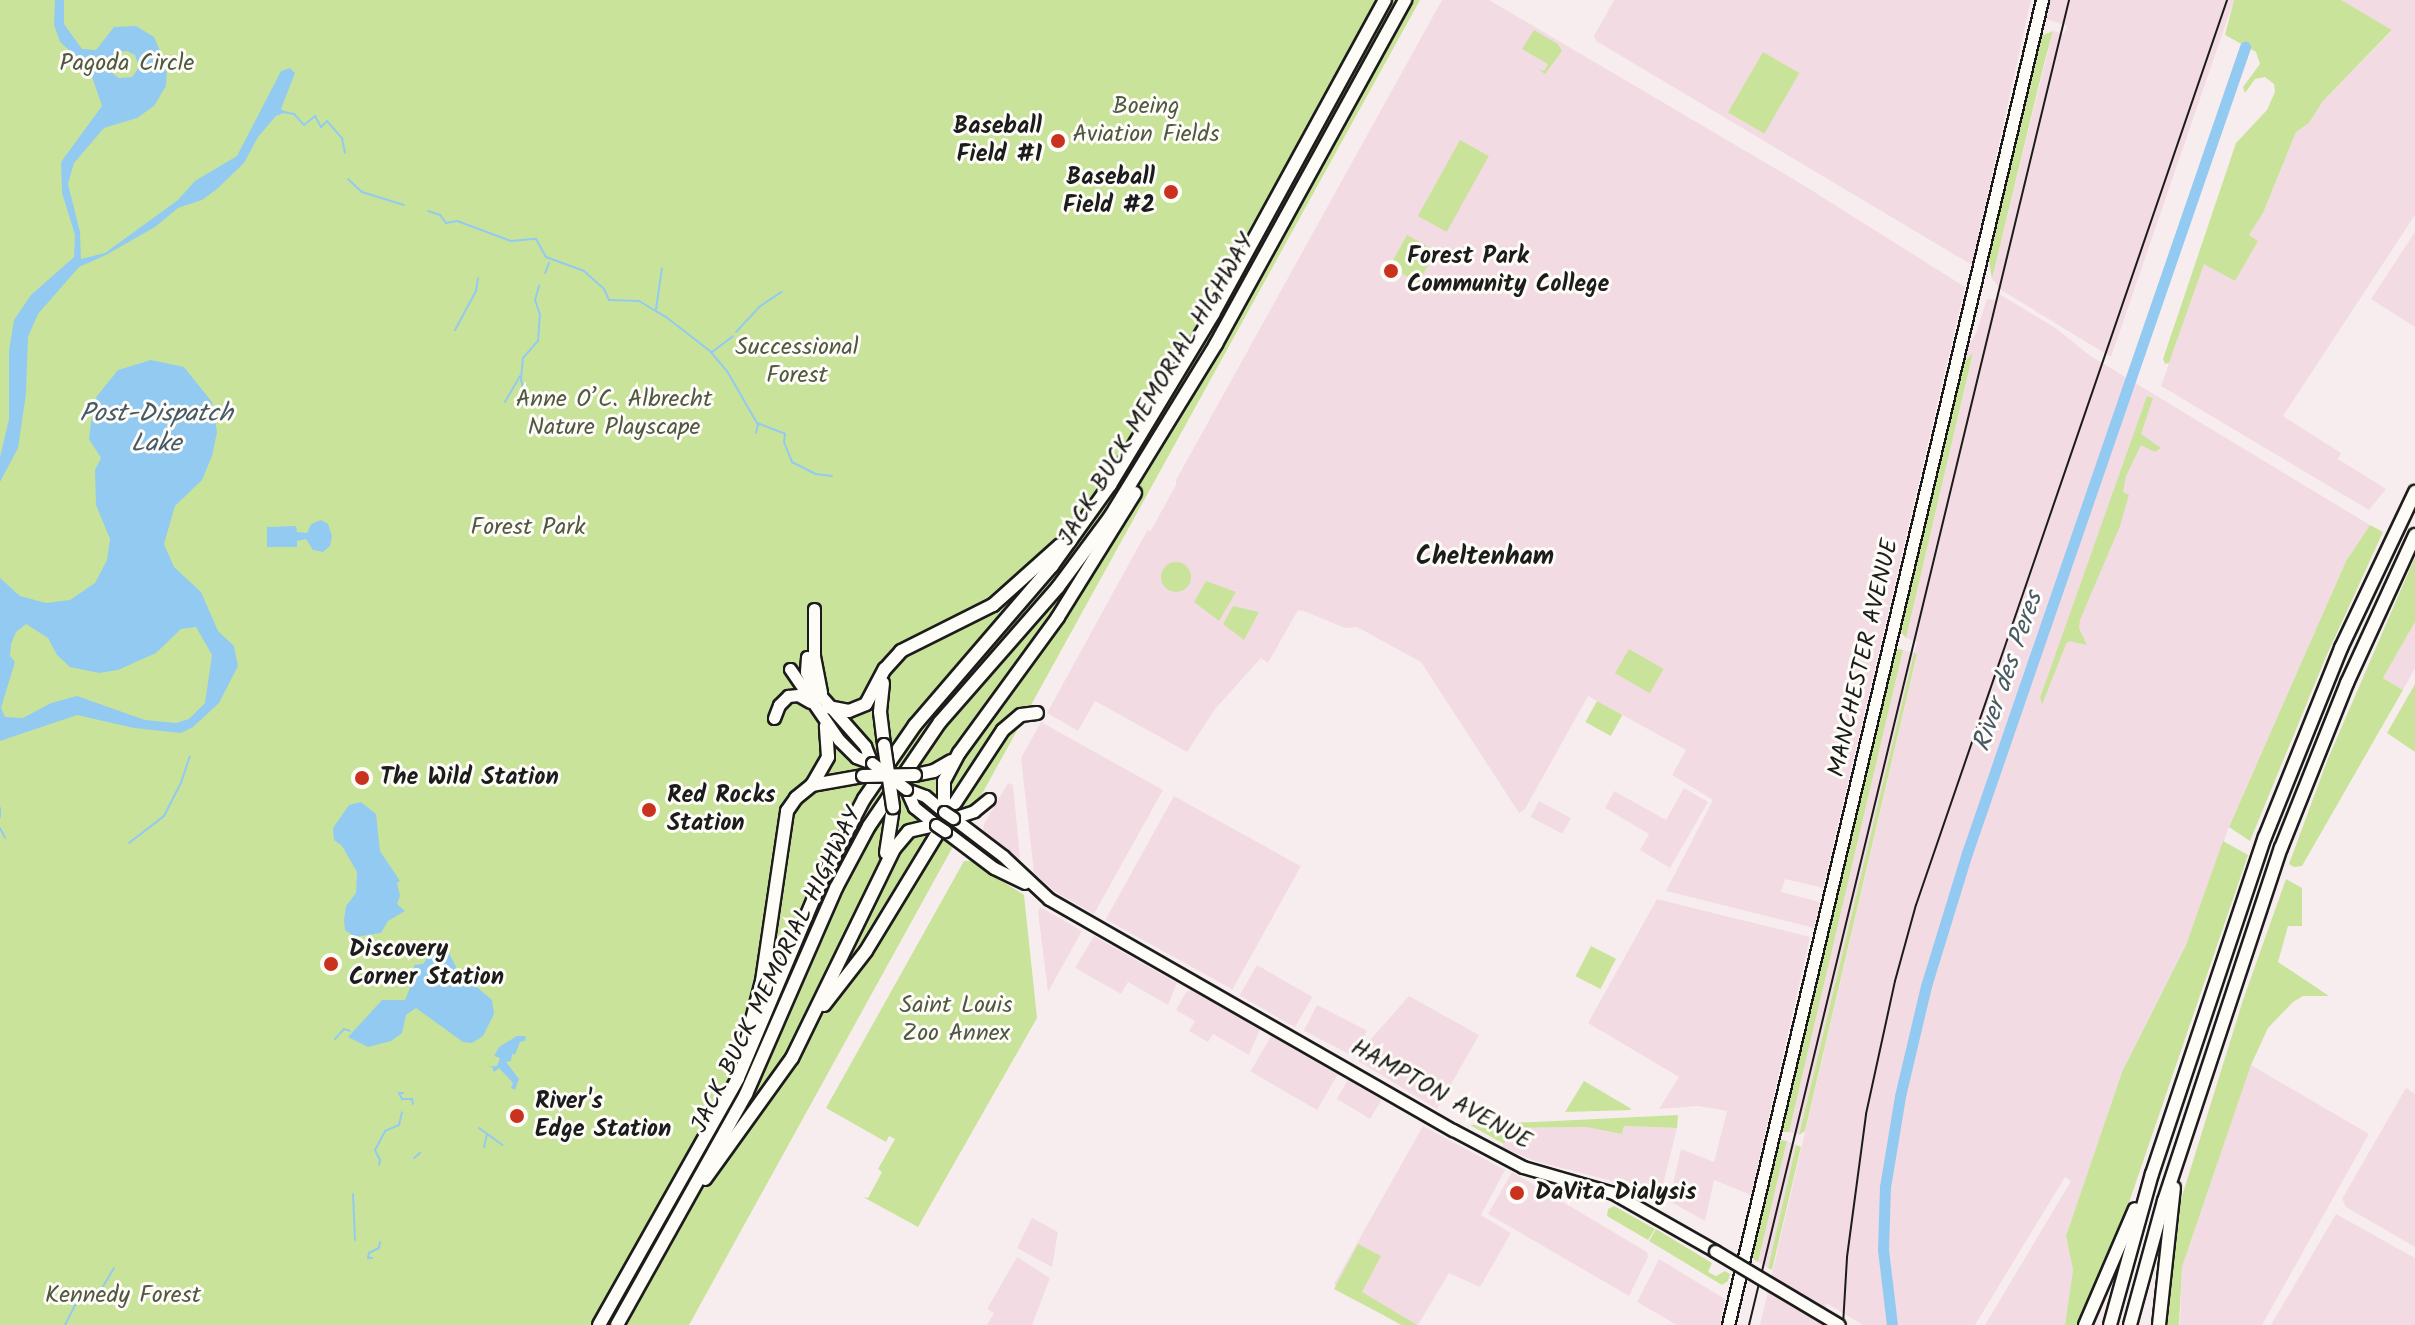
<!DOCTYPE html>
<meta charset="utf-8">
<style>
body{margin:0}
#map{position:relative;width:2415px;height:1325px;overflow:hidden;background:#f8edee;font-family:Kalam,sans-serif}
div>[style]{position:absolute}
.built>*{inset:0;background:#f3dbe3;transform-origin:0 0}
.green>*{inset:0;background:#c9e49a;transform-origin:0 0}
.round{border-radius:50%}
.water>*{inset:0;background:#93caf1}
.stream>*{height:2px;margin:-1px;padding:0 1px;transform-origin:1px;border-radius:1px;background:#93caf1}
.river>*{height:11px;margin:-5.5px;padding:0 5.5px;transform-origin:5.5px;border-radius:5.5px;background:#93caf1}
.roads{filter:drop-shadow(2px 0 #1c1c1c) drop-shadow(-2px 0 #1c1c1c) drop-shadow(0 2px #1c1c1c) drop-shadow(0 -2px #1c1c1c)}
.major>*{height:11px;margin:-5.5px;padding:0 5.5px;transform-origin:5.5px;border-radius:5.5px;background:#fdfcf7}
.highway>*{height:12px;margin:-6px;padding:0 6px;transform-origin:6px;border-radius:6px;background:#fdfcf7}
.rail>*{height:2px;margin:-1px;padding:0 1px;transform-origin:1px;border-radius:1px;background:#1c1c1c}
.bridges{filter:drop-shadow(2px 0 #1c1c1c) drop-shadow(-2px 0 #1c1c1c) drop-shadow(0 2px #1c1c1c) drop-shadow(0 -2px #1c1c1c)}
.major-bridge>*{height:11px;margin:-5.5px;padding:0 5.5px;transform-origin:5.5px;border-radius:5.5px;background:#fdfcf7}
.highway-bridge>*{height:12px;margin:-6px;padding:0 6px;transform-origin:6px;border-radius:6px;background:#fdfcf7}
.dots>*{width:22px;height:22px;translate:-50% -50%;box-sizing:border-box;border:4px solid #fdfcf7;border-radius:50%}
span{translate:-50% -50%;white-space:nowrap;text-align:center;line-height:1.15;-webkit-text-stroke:6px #fdfcf7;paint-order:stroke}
.park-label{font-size:24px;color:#505842}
.poi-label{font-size:24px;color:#1c1c1c;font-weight:700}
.right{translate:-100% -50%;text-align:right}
.left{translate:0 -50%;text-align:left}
.street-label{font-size:24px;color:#1c1c1c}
.water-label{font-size:26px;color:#465967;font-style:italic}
.neighbourhood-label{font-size:26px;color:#1c1c1c;font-weight:700}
</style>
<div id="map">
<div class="built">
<i style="clip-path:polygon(1442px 0,1489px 0,1800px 183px,1965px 287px,1823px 888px,1785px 879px,1781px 892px,1820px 902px,1814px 928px,1666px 891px,1713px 800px,1672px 775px,1686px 750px,1588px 696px,1525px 809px,1519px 813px,1421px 662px,1357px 627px,1345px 628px,1304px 611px,1298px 610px,1268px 663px,1261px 658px,1215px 709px,1187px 752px,1095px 701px,1078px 731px,1047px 713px,1148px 529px,1150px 532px,1176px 485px,1176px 480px)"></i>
<i style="clip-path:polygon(1614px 0,2031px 0,1972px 265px,1596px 41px,1594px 36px)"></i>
<i style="clip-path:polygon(2050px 0,2234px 0,2111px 357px,2001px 290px,1992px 279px,2053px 31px,2064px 34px,2067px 26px,2046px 19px)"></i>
<i style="clip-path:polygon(2341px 0,2415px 0,2415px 215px,2283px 416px,2341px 453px,2338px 459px,2386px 489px,2369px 510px,2161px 386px,2204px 263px,2235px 281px,2257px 241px,2249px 235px,2263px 213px,2296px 132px,2309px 123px,2323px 101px,2392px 31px)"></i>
<i style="clip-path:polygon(2415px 232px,2415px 327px,2371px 299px)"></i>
<i style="clip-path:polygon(1996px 292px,2057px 329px,2089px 355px,2370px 525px,2346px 561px,2229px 827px,2186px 945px,2122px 1072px,2066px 1236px,2073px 1270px,2065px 1325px,1985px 1325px,2071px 1181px,2065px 1177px,1975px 1325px,1863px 1325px,1826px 1303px,1825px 1325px,1760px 1325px,1917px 655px,1914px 654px,1799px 1135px,1789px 1132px,1903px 650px,1914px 653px,1917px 642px,1906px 638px,1973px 354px,1963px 363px,1965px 353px,1976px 333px,1987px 299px,1998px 300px)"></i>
<i style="clip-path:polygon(2415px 622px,2415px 668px,2403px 690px,2383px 678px)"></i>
<i style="clip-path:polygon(1041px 722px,1163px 790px,1094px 914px,1054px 891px,1034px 873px,1021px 758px)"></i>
<i style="clip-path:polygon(1008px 783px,1013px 785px,1020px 857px,1018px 859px,983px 832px,984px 824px)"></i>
<i style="clip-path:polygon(1684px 788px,1708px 802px,1670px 868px,1640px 850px,1649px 834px,1605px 808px,1614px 791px,1666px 820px)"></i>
<i style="left:1174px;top:796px;width:145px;height:141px;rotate:29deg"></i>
<i style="left:1539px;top:801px;width:36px;height:18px;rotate:28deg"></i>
<i style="clip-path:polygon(1657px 899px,1810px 937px,1751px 1195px,1714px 1180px,1705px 1221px,1669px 1201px,1681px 1149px,1714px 1162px,1727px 1111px,1698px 1106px,1659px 1109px,1679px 1077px,1588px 1023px)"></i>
<i style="clip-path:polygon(1040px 907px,1082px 931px,1048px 992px,1038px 912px)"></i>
<i style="clip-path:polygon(1094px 936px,1177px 983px,1168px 1005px,1128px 982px,1121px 994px,1075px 968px)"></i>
<i style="left:1257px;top:965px;width:64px;height:35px;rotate:30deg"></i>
<i style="clip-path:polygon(1191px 990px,1260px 1029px,1249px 1055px,1213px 1034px,1208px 1042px,1189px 1031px,1195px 1021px,1176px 1010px,1186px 992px)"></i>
<i style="clip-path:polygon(1409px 996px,1479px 1035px,1437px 1109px,1358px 1061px,1371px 1039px)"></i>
<i style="left:1317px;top:1005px;width:56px;height:29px;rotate:27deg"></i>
<i style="left:1271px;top:1036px;width:77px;height:41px;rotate:30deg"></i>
<i style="clip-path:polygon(2251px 1065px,2369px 1134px,2262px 1325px,2180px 1325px,2182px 1267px)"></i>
<i style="left:1348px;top:1080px;width:39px;height:22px;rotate:31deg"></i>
<i style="clip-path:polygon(2406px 1088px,2415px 1094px,2415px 1247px,2346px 1207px,2342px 1199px)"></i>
<i style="clip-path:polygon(1423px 1126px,1505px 1170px,1481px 1215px,1511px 1233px,1480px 1287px,1449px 1273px,1418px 1325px,1400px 1325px,1334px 1284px)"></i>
<i style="clip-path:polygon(1624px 1126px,1677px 1128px,1659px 1201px,1616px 1182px,1535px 1161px,1502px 1147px,1511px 1128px,1586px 1127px,1622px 1133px)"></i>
<i style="clip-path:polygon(1787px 1141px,1796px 1145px,1768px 1268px,1758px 1262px)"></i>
<i style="clip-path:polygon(1512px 1172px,1647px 1252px,1648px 1257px,1629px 1296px,1488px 1214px)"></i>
<i style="clip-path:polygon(2336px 1214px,2415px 1258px,2415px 1325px,2271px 1325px)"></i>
<i style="clip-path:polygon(1032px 1218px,1058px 1232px,1052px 1267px,1017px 1248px)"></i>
<i style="clip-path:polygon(1017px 1257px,1050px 1278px,1032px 1325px,987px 1325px,994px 1313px,987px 1309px)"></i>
<i style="clip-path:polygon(1659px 1259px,1725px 1299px,1720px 1325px,1677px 1325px,1637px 1302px)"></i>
</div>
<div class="green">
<i style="clip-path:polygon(0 0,1420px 0,689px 1325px,0 1325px)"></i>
<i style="clip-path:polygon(2234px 0,2341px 0,2392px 30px,2323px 101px,2309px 123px,2296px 132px,2263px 213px,2249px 235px,2258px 241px,2235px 281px,2204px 264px,2169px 363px,2165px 364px,2163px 359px,2236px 143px,2267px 110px,2275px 92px,2274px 84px,2265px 77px,2255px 79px,2245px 93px,2243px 87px,2260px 64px,2256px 52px,2225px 35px)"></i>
<i style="clip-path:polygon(1534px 30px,1558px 44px,1562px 51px,1545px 74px,1538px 69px,1544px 71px,1548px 64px,1522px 49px)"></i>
<i style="clip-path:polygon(2053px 31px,2044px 64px,1992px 279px,1988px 255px,2041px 36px)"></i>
<i style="left:1763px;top:52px;width:42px;height:70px;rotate:30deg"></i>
<i style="left:1460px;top:140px;width:33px;height:87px;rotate:29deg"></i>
<i style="left:1407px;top:235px;width:33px;height:36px;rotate:29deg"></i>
<i style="clip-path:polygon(1973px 353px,1906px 638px,1899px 630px,1963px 363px)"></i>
<i style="clip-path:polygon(2147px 396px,2153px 398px,2141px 434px,2161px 448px,2155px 452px,2141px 445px,2126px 476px,2123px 492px,2129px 495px,2120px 526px,2080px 620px,2079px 628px,2087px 645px,2069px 641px,2066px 644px,2042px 705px,2040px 698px)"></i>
<i style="clip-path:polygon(2370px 525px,2383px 532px,2325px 659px,2250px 841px,2229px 827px,2346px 561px)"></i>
<i style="clip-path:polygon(2415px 557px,2415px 622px,2383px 678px,2403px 690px,2302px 866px,2294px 867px,2289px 864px,2327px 761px)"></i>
<i class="round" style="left:1161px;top:562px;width:30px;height:30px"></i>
<i style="clip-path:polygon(1206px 581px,1236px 592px,1219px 621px,1194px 602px)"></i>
<i style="clip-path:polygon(1233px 606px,1259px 612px,1244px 640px,1223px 624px)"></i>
<i style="left:1629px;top:649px;width:40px;height:28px;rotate:30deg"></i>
<i style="clip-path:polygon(1899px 649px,1903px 650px,1789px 1132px,1784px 1132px,1780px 1127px,1784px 1108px,1890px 666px,1894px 652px)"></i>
<i style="clip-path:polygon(1914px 653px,1917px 654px,1805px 1131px,1799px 1135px)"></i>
<i style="clip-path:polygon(2415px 684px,2415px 752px,2387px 733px)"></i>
<i style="left:1597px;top:701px;width:29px;height:24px;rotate:29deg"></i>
<i style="clip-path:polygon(2223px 841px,2248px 855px,2123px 1220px,2081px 1325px,2065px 1325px,2073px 1270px,2066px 1236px,2122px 1072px,2186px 945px)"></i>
<i style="clip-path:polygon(964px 861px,971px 861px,1024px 895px,1037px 1018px,918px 1227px,863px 1197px,868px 1198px,882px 1172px,878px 1169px,895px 1139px,889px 1136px,886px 1142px,826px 1108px)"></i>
<i style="clip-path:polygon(2286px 879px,2302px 888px,2302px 926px,2288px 926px,2278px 962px,2329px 996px,2303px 996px,2293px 1002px,2268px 1028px,2251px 1065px,2182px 1267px,2179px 1325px,2164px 1325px,2179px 1206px,2243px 1000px)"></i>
<i style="left:1591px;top:946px;width:28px;height:34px;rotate:27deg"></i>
<i style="clip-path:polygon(1584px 1081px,1630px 1108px,1631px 1110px,1565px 1112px)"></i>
<i style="clip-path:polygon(1678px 1115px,1677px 1128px,1624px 1126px,1622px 1134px,1586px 1127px,1511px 1128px,1504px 1144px,1470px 1125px)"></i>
<i style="clip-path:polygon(1782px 1140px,1787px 1141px,1758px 1262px,1749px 1256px,1777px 1141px)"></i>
<i style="clip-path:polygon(1796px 1145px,1801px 1147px,1772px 1270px,1768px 1268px)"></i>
<i style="clip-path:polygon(1614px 1206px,1655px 1229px,1648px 1240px,1607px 1216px,1608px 1209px)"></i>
<i style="clip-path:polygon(1656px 1229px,1712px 1263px,1708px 1272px,1716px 1276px,1725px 1271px,1730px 1274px,1728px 1281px,1722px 1285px,1649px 1241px)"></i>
<i style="clip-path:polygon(1358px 1244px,1381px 1256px,1362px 1292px,1417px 1325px,1402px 1325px,1334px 1289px)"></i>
</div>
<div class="water">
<i style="clip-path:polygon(evenodd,55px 0,64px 0,64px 24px,82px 49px,96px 50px,114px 27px,136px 26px,154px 37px,167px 67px,166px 86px,154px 106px,137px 118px,104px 128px,74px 163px,68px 184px,80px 232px,81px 259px,105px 253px,178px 200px,195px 181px,237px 156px,281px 71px,290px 68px,295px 73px,281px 109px,286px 112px,276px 116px,258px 137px,244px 163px,217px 189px,202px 200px,178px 208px,155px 227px,106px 255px,79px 267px,38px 314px,28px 337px,26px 394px,18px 448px,0 482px,0 457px,9px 419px,9px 351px,14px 320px,31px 295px,74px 257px,75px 235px,62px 193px,61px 162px,102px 106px,89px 68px,60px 42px,54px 25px,55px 0,127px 51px,135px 55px,139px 67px,132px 77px,119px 78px,112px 73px,111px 61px,119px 52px,127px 51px)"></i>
<i style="clip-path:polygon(evenodd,151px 360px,184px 367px,212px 402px,217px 432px,212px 456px,202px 480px,175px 506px,164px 544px,174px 567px,201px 592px,218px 631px,234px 646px,238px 666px,219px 703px,193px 727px,181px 733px,134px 728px,77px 715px,0 741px,0 578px,20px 596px,46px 603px,70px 600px,95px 583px,107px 560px,110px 539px,96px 505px,95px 470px,101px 458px,89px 439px,93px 407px,97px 396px,118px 370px,151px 360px,26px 624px,48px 638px,57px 655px,70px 667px,99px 673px,118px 670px,156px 653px,181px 629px,196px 627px,212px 655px,205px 703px,189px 719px,176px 723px,145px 720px,77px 696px,51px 703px,23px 718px,5px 717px,1px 708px,15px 662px,10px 656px,11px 644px,16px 632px,26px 624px)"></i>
<i style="clip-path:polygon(321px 520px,328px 524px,332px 536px,330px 546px,323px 552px,313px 550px,306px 539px,297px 541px,297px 547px,267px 547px,267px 527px,296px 526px,297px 532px,307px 533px,311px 524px)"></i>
<i style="clip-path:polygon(361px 802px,376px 814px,380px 851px,400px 881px,397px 883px,400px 896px,397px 904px,405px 911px,388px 921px,381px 933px,355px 937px,345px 930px,344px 920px,346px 906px,356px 893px,357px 872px,342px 846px,334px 840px,333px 828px,349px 805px)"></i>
<i style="clip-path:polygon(435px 942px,445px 945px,458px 971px,492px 1000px,494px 1014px,483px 1036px,472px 1043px,463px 1042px,416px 1008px,406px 1015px,402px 1033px,391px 1041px,368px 1047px,348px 1037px,382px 1000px,405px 1000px,413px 980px,414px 965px,423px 964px,435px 947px)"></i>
<i style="clip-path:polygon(517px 1036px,526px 1036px,525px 1041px,520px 1042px,515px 1055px,512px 1054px,511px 1061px,506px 1062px,519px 1079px,515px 1090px,511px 1088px,513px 1083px,499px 1068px,494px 1072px,492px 1067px,486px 1067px,497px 1066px,500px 1058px,494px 1056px,499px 1047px)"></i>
</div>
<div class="stream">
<i style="left:284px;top:112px;width:10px;rotate:11deg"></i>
<i style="left:294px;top:114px;width:15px;rotate:48deg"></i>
<i style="left:304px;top:125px;width:14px;rotate:-39deg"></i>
<i style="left:315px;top:116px;width:13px;rotate:61deg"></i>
<i style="left:321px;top:127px;width:8px;rotate:-45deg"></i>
<i style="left:327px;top:121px;width:23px;rotate:49deg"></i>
<i style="left:342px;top:138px;width:15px;rotate:79deg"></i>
<i style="left:348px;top:179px;width:19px;rotate:43deg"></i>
<i style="left:362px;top:192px;width:44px;rotate:17.2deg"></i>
<i style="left:428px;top:211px;width:13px;rotate:18deg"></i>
<i style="left:440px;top:215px;width:10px;rotate:53deg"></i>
<i style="left:446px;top:223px;width:11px;rotate:-10deg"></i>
<i style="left:457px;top:221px;width:58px;rotate:20.3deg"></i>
<i style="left:511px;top:241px;width:25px;rotate:-5deg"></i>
<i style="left:536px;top:239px;width:21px;rotate:61deg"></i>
<i style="left:546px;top:257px;width:40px;rotate:20.2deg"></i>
<i style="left:584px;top:271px;width:27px;rotate:42deg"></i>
<i style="left:604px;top:289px;width:12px;rotate:66deg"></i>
<i style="left:609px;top:300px;width:30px;rotate:2deg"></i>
<i style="left:639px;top:301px;width:31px;rotate:31deg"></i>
<i style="left:666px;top:317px;width:56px;rotate:37.7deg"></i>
<i style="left:710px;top:351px;width:26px;rotate:50deg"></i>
<i style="left:727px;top:371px;width:60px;rotate:60deg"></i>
<i style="left:757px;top:423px;width:30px;rotate:21deg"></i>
<i style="left:785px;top:434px;width:8px;rotate:97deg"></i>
<i style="left:784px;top:442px;width:22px;rotate:68deg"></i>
<i style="left:792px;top:462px;width:27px;rotate:27deg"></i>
<i style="left:816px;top:474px;width:16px;rotate:7deg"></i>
<i style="left:545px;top:273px;width:11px;rotate:-68deg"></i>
<i style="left:656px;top:309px;width:41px;rotate:-81.7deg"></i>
<i style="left:455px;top:330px;width:44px;rotate:-61.7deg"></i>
<i style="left:476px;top:291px;width:13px;rotate:-81deg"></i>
<i style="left:736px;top:332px;width:34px;rotate:-47deg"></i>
<i style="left:759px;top:307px;width:27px;rotate:-34deg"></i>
<i style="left:712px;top:352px;width:26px;rotate:-37deg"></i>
<i style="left:505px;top:402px;width:30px;rotate:-60deg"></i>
<i style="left:520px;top:406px;width:8px;rotate:-40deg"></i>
<i style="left:526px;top:401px;width:22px;rotate:-103deg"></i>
<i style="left:521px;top:380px;width:22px;rotate:-85deg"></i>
<i style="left:523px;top:358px;width:23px;rotate:-49deg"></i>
<i style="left:538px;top:341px;width:26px;rotate:-86deg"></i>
<i style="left:540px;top:315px;width:16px;rotate:-108deg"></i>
<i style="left:535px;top:300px;width:15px;rotate:-74deg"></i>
<i style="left:756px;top:433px;width:9px;rotate:-77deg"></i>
<i style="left:0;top:808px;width:9px;rotate:90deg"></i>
<i style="left:0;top:828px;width:11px;rotate:63deg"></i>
<i style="left:129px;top:843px;width:44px;rotate:-37.6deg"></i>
<i style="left:164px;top:816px;width:37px;rotate:-63deg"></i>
<i style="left:181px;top:783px;width:28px;rotate:-72deg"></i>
<i style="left:335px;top:1039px;width:13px;rotate:-48deg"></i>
<i style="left:344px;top:1029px;width:6px;rotate:18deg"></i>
<i style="left:403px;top:1093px;width:4px;rotate:180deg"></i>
<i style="left:399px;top:1093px;width:7px;rotate:63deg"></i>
<i style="left:402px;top:1099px;width:10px"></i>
<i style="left:412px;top:1099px;width:5px;rotate:79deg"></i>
<i style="left:479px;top:1128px;width:29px;rotate:36deg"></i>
<i style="left:484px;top:1147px;width:13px;rotate:-77deg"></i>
<i style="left:414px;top:1158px;width:8px;rotate:-40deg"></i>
<i style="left:379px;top:1165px;width:5px;rotate:-79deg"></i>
<i style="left:380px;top:1160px;width:11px;rotate:-117deg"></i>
<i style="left:375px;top:1150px;width:21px;rotate:-62deg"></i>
<i style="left:385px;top:1131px;width:15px;rotate:-23deg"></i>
<i style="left:399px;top:1125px;width:13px;rotate:-77deg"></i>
<i style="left:353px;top:1194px;width:46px;rotate:87.5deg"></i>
<i style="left:372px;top:1258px;width:4px;rotate:180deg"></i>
<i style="left:368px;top:1258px;width:5px;rotate:-79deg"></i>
<i style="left:369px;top:1253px;width:11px;rotate:-27deg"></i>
<i style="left:379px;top:1248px;width:6px;rotate:-81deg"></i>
<i style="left:65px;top:1325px;width:30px;rotate:-63deg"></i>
<i style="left:79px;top:1298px;width:25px;rotate:-23deg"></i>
<i style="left:102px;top:1288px;width:23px;rotate:-59deg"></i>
</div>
<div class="river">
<i style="left:1892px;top:1325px;width:76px;rotate:-96.8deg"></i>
<i style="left:1883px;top:1250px;width:63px;rotate:-88.2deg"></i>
<i style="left:1885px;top:1187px;width:92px;rotate:-80.6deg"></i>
<i style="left:1900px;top:1096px;width:113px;rotate:-76.7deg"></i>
<i style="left:1926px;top:986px;width:139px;rotate:-72.9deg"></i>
<i style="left:1967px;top:853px;width:853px;rotate:-70.97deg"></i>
</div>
<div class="roads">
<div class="major">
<i style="left:814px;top:609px;width:47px;rotate:90deg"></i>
<i style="left:814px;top:656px;width:37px;rotate:79deg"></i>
<i style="left:807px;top:657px;width:15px;rotate:94deg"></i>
<i style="left:806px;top:672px;width:17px;rotate:65deg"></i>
<i style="left:813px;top:687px;width:79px;rotate:48.6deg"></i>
<i style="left:865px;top:746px;width:18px;rotate:68deg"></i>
<i style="left:790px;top:669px;width:86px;rotate:55.4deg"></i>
<i style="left:839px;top:740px;width:24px;rotate:45deg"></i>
<i style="left:856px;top:757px;width:17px;rotate:21deg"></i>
<i style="left:774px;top:718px;width:14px;rotate:-69deg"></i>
<i style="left:779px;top:705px;width:13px;rotate:-45deg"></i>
<i style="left:788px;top:696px;width:10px;rotate:-6deg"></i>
<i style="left:798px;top:695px;width:14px;rotate:30deg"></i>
<i style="left:906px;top:789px;width:20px;rotate:66deg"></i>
<i style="left:914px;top:807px;width:28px;rotate:39deg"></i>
<i style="left:906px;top:789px;width:20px;rotate:20deg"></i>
<i style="left:925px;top:796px;width:25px;rotate:40deg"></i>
<i style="left:953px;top:818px;width:63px;rotate:37.2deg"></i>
<i style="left:1003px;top:856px;width:63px;rotate:43.1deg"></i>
<i style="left:1049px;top:899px;width:465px;rotate:29.8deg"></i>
<i style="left:1453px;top:1130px;width:79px;rotate:27.9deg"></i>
<i style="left:1523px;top:1167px;width:94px;rotate:16.1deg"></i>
<i style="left:1613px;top:1193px;width:117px;rotate:29.6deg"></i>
<i style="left:953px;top:818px;width:22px;rotate:-18deg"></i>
<i style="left:974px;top:811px;width:19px;rotate:-39deg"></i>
<i style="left:945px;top:831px;width:61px;rotate:37.1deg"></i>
<i style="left:994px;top:868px;width:34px;rotate:26deg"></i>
<i style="left:1728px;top:1325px;width:1362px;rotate:-76.67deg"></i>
</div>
<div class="highway">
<i style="left:883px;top:683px;width:29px;rotate:96deg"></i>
<i style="left:880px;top:712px;width:33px;rotate:83deg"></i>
<i style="left:828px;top:707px;width:21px;rotate:11deg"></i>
<i style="left:849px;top:711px;width:18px;rotate:-22deg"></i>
<i style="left:866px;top:704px;width:40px;rotate:-62deg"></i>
<i style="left:885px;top:669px;width:24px;rotate:-48deg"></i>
<i style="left:901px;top:651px;width:103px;rotate:-26.6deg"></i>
<i style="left:993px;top:605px;width:90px;rotate:-41.8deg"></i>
<i style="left:915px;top:775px;width:19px;rotate:-12deg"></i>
<i style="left:934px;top:771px;width:20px;rotate:-30deg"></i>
<i style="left:812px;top:785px;width:32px;rotate:-60deg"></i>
<i style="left:828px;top:757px;width:31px;rotate:-94deg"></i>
<i style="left:955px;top:803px;width:87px;rotate:-56.7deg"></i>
<i style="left:1003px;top:730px;width:23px;rotate:-40deg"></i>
<i style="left:1021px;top:715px;width:16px;rotate:-7deg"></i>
<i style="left:944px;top:812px;width:31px;rotate:-90deg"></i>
<i style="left:944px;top:781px;width:32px;rotate:-62deg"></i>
<i style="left:959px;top:753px;width:168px;rotate:-53.9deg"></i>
<i style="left:1058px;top:617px;width:146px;rotate:-58.2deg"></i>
<i style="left:886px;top:853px;width:47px;rotate:-81.3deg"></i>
<i style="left:824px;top:1005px;width:68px;rotate:-52.1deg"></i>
<i style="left:866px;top:951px;width:135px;rotate:-58.7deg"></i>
<i style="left:745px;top:1047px;width:68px;rotate:-75.6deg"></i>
<i style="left:762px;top:981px;width:172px;rotate:-81.6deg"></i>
<i style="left:787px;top:811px;width:16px;rotate:-55deg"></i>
<i style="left:796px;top:798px;width:21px;rotate:-39deg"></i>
<i style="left:812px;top:785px;width:52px;rotate:-10deg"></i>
<i style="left:705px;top:1179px;width:149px;rotate:-54.3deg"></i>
<i style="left:792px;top:1058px;width:233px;rotate:-64deg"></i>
<i style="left:894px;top:849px;width:23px;rotate:-50deg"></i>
<i style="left:909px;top:831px;width:28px;rotate:-13deg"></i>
<i style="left:599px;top:1325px;width:283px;rotate:-60.6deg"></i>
<i style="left:738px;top:1078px;width:216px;rotate:-67.1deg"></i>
<i style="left:822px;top:879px;width:90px;rotate:-62.3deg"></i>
<i style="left:864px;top:799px;width:90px;rotate:-55.4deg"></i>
<i style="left:915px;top:725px;width:210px;rotate:-49.3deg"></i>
<i style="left:1052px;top:566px;width:100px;rotate:-54.4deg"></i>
<i style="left:1110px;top:485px;width:200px;rotate:-58.9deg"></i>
<i style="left:1213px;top:314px;width:358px;rotate:-61.3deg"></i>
<i style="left:617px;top:1325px;width:265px;rotate:-60.8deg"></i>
<i style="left:746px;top:1094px;width:225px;rotate:-66.4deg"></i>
<i style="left:836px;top:888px;width:70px;rotate:-62deg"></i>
<i style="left:869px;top:826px;width:126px;rotate:-55.7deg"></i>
<i style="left:940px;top:722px;width:179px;rotate:-48.8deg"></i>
<i style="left:1058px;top:587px;width:87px;rotate:-53.4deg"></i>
<i style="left:1110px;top:517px;width:203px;rotate:-58.5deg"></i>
<i style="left:1216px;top:344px;width:393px;rotate:-61.2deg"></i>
<i style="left:2085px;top:1325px;width:126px;rotate:-66.7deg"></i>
<i style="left:2110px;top:1325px;width:157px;rotate:-74.5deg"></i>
<i style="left:2152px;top:1174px;width:355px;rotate:-71.5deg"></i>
<i style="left:2265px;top:837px;width:204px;rotate:-68.1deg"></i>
<i style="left:2341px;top:648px;width:173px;rotate:-64.6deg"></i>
<i style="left:2130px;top:1325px;width:129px;rotate:-74.7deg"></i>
<i style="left:2164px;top:1201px;width:372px;rotate:-71.7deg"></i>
<i style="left:2281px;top:848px;width:178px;rotate:-68.2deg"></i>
<i style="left:2347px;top:683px;width:163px;rotate:-65.3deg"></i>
<i style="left:2159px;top:1325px;width:138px;rotate:-83.8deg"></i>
</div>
</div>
<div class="rail">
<i style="left:1749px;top:1325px;width:1363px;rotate:-76.42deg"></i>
<i style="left:1843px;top:1325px;width:68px;rotate:-86.6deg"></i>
<i style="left:1847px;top:1257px;width:144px;rotate:-82.4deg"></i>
<i style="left:1866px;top:1114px;width:136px;rotate:-77.7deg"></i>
<i style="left:1895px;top:981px;width:79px;rotate:-74.6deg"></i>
<i style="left:1916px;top:905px;width:957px;rotate:-71.03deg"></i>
</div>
<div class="bridges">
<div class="major-bridge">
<i style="left:872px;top:763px;width:43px;rotate:37.4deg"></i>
<i style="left:944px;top:812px;width:11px;rotate:34deg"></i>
<i style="left:936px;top:825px;width:11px;rotate:34deg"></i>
<i style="left:1715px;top:1251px;width:144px;rotate:30.8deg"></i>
</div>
<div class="highway-bridge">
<i style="left:884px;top:745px;width:63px;rotate:81.7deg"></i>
<i style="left:863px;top:776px;width:52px;rotate:-1.1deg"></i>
</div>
</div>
<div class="dots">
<i style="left:1058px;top:141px;background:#c8321e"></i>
<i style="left:1171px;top:192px;background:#c8321e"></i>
<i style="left:1391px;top:271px;background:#c8321e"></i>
<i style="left:362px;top:778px;background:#c8321e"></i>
<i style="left:649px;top:810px;background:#c8321e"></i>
<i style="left:331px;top:964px;background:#c8321e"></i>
<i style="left:517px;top:1116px;background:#c8321e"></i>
<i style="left:1517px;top:1193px;background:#c8321e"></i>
</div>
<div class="park-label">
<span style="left:127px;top:64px">Pagoda Circle</span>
<span style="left:1146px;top:121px">Boeing<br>Aviation Fields</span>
<span style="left:797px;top:362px">Successional<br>Forest</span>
<span style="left:614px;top:414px">Anne O’C. Albrecht<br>Nature Playscape</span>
<span style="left:528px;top:528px">Forest Park</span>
<span style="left:956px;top:1020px">Saint Louis<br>Zoo Annex</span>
<span style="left:123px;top:1296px">Kennedy Forest</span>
</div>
<div class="poi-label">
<span class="right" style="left:1042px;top:141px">Baseball<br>Field #1</span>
<span class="right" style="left:1155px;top:192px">Baseball<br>Field #2</span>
<span class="left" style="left:1407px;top:271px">Forest Park<br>Community College</span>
<span class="left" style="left:380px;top:778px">The Wild Station</span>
<span class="left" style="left:667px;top:810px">Red Rocks<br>Station</span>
<span class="left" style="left:349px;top:964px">Discovery<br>Corner Station</span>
<span class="left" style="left:535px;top:1116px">River's<br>Edge Station</span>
<span class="left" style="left:1535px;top:1193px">DaVita Dialysis</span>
</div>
<div class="street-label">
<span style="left:1157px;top:390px;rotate:-59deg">JACK BUCK MEMORIAL HIGHWAY</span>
<span style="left:1864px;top:658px;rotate:-77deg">MANCHESTER AVENUE</span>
<span style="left:777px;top:970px;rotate:-64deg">JACK BUCK MEMORIAL HIGHWAY</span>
<span style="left:1441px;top:1095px;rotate:29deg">HAMPTON AVENUE</span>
</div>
<div class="water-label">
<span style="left:156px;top:430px">Post-Dispatch<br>Lake</span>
<span style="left:2009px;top:672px;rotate:-71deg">River des Peres</span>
</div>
<div class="neighbourhood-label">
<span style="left:1485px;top:558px">Cheltenham</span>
</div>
</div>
